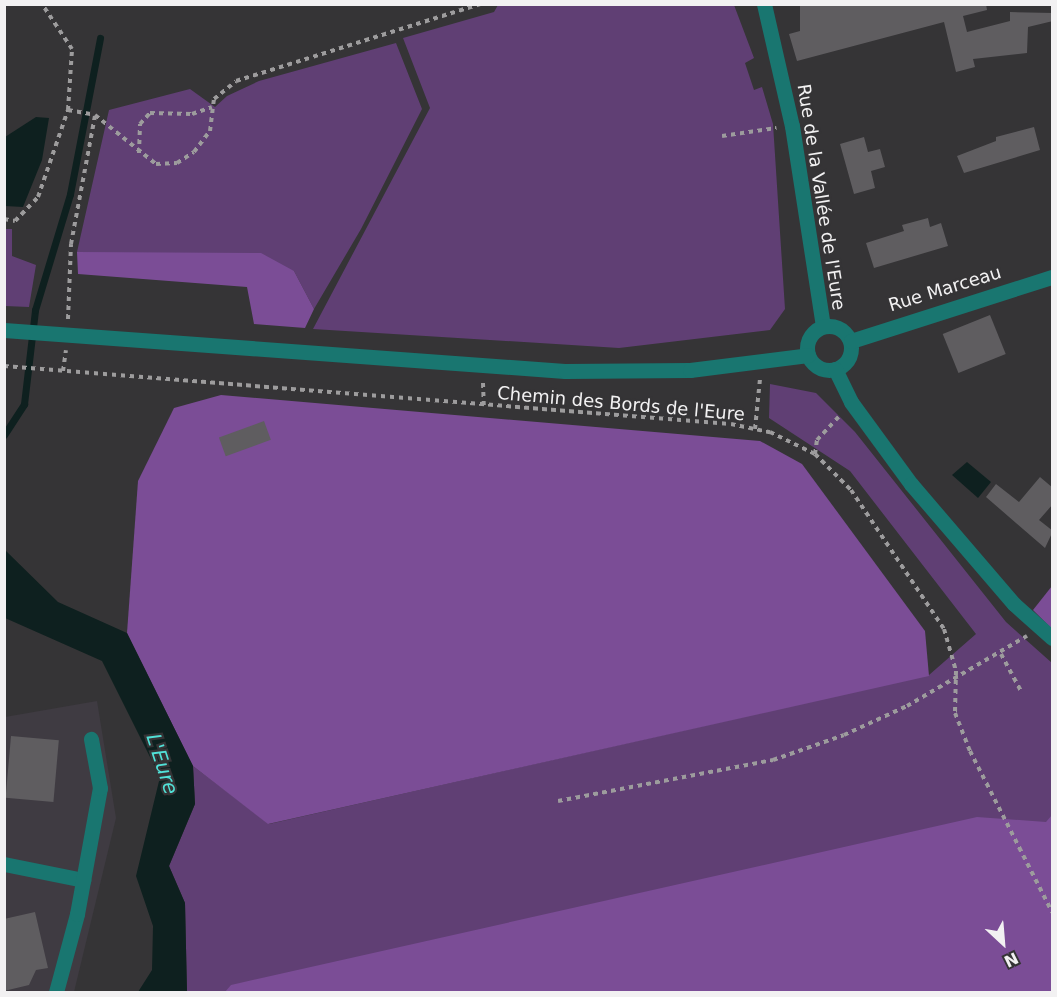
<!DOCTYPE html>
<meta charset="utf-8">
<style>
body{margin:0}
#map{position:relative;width:1057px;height:997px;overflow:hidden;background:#353436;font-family:"DejaVu Sans",sans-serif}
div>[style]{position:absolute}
.built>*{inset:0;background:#3f3b42}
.green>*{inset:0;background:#603f74}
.forest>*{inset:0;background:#7b4d96}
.water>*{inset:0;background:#0e201f}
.stream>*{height:7px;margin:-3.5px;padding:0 3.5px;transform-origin:3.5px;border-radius:3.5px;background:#0e201f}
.building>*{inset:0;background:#5f5d60;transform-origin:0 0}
.path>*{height:4px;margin-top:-2px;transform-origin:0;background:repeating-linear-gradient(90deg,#9d9c9d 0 4.5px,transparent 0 9px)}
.minor>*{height:15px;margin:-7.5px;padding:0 7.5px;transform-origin:7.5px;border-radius:7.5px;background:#197670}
.minor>.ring{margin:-7.5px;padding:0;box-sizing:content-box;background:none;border:15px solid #197670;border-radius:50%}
span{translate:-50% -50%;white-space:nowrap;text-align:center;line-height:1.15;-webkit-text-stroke:4.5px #353436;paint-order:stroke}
.street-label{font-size:18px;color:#f2f1f2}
.water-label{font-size:20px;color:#51e1d7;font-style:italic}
.frame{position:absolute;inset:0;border:6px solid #f2f1f2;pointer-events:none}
.north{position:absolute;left:973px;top:913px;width:60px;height:60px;-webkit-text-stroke:4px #353436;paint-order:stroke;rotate:154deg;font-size:16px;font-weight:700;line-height:24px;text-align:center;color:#f2f1f2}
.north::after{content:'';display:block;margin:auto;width:21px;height:27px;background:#f2f1f2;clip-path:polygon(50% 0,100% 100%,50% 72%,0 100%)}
</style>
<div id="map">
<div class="built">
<i style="clip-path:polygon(97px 701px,116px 818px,74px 992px,5px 992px,5px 717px)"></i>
</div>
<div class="green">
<i style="clip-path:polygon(498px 5px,734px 5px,754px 58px,745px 63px,754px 90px,762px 87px,773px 124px,785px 309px,770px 330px,619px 348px,313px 329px,430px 108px,403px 38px,494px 12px)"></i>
<i style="clip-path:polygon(396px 43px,422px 109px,361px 229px,314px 309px,294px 271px,77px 252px,109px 110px,190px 89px,215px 107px,227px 96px,259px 81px)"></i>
<i style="clip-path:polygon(4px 229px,12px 229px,12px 256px,36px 265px,29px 307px,5px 306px)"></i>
<i style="clip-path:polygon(770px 384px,816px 393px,855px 432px,1006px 622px,1052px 663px,1052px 992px,187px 992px,185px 903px,169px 866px,195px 804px,193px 766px,269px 824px,929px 675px,976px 634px,850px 471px,769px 418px)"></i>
</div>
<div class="forest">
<i style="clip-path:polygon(77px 252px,261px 253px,294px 271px,314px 309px,305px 328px,254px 324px,247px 287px,78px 274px)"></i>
<i style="clip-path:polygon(221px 395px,760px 441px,802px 464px,925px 631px,929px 676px,268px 824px,193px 766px,127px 633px,138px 481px,174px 408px)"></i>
<i style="clip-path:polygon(1052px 586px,1052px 629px,1033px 610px)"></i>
<i style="clip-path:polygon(1052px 815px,1052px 992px,225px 992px,231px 985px,977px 817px,1046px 822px)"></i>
</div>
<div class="water">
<i style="clip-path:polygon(36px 117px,49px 118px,42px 160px,23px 207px,5px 206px,5px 137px)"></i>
<i style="clip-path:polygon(967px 462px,991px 482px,978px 498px,952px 475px)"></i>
<i style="clip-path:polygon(5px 550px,58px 602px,127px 633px,193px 766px,195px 804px,169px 866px,185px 903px,187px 992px,138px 992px,152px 970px,153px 926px,136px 876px,160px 777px,102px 661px,5px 618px)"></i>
</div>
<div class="stream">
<i style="left:4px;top:435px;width:37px;rotate:-57deg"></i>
<i style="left:24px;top:404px;width:95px;rotate:-83.3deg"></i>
<i style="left:35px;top:310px;width:121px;rotate:-73.2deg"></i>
<i style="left:70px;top:194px;width:159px;rotate:-79.1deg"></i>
</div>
<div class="building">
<i style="clip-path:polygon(800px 4px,986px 4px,987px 10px,963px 16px,967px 32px,1010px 21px,1010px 12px,1053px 13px,1053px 21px,1028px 27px,1027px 53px,973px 59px,975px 67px,956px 72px,944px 22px,797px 61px,789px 34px,800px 31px)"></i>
<i style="clip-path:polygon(1034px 127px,1040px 150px,964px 173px,957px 156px,996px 141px,996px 137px)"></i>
<i style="clip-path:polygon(864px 137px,868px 152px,880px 149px,885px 167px,871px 171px,875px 188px,854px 194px,840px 144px)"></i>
<i style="clip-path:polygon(928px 218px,930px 227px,941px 223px,948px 246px,874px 268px,866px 243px,904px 231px,902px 225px)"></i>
<i style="left:990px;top:315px;width:42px;height:51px;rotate:68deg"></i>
<i style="left:264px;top:421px;width:20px;height:48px;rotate:70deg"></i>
<i style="clip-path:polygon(1040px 477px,1053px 488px,1053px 504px,1039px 520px,1053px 531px,1045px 548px,986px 497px,996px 484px,1019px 502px)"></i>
<i style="left:11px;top:736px;width:48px;height:62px;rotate:5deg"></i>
<i style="clip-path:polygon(35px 912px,48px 968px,36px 970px,29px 985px,4px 991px,4px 919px)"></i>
</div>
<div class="path">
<i style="left:68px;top:110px;width:27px;rotate:10deg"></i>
<i style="left:95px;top:115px;width:78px;rotate:38.8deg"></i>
<i style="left:156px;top:164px;width:21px;rotate:-3deg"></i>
<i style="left:177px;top:163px;width:20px;rotate:-33deg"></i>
<i style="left:194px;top:152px;width:26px;rotate:-53deg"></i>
<i style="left:210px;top:131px;width:32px;rotate:-83deg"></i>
<i style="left:214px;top:99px;width:28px;rotate:-39deg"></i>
<i style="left:236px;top:81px;width:256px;rotate:-17.5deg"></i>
<i style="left:722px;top:136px;width:55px;rotate:-8.4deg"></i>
<i style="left:139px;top:153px;width:29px;rotate:-88deg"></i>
<i style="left:140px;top:124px;width:15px;rotate:-48deg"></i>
<i style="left:150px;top:113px;width:42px;rotate:1.4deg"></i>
<i style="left:192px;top:114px;width:21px;rotate:-19deg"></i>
<i style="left:4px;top:219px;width:11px;rotate:10deg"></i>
<i style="left:15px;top:221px;width:33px;rotate:-46deg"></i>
<i style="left:38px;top:197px;width:92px;rotate:-71deg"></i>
<i style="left:68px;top:110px;width:61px;rotate:-86.2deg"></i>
<i style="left:72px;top:49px;width:54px;rotate:-123.7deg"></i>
<i style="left:68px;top:319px;width:75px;rotate:-87.7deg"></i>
<i style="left:71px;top:244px;width:130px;rotate:-79.4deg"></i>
<i style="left:4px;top:366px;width:729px;rotate:4.56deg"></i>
<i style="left:731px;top:424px;width:40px;rotate:12deg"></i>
<i style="left:770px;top:432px;width:50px;rotate:26.1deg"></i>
<i style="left:815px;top:454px;width:51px;rotate:45deg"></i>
<i style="left:851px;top:490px;width:167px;rotate:56.2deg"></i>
<i style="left:944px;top:629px;width:44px;rotate:74.1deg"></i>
<i style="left:956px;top:671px;width:42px;rotate:91.4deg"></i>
<i style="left:955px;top:713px;width:41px;rotate:68.5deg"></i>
<i style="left:970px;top:751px;width:181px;rotate:63deg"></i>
<i style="left:63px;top:371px;width:21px;rotate:-82deg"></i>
<i style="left:483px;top:383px;width:23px;rotate:88deg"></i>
<i style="left:755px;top:429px;width:50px;rotate:-84.3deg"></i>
<i style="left:815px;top:454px;width:14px;rotate:-82deg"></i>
<i style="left:817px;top:440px;width:33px;rotate:-47deg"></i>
<i style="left:1001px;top:654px;width:42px;rotate:61.6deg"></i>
<i style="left:558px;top:801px;width:219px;rotate:-10.8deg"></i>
<i style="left:773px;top:760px;width:75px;rotate:-19.4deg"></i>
<i style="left:844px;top:735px;width:69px;rotate:-24.7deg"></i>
<i style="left:907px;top:706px;width:139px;rotate:-30.3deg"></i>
</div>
<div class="minor">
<i style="left:764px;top:4px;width:125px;rotate:77.1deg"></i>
<i style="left:792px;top:126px;width:202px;rotate:81.2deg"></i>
<i class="ring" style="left:807px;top:326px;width:29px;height:29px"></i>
<i style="left:4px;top:330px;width:562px;rotate:4.18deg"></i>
<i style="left:565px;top:371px;width:125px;rotate:-0.5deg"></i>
<i style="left:690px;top:370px;width:119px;rotate:-7.2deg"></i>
<i style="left:851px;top:341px;width:211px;rotate:-17.7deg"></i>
<i style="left:835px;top:369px;width:37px;rotate:64deg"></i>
<i style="left:851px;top:402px;width:102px;rotate:53.8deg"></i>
<i style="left:911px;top:484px;width:158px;rotate:49.4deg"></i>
<i style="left:1014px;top:604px;width:51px;rotate:41.8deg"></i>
<i style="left:4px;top:864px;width:81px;rotate:11.4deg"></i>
<i style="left:56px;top:992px;width:81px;rotate:-74.9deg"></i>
<i style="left:77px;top:914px;width:128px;rotate:-79.7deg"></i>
<i style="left:100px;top:788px;width:50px;rotate:-100.4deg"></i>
</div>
<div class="street-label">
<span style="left:821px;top:197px;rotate:81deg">Rue de la Vallée de l'Eure</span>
<span style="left:945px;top:289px;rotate:-17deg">Rue Marceau</span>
<span style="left:621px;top:404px;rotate:5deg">Chemin des Bords de l'Eure</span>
</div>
<div class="water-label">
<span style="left:162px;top:764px;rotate:72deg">L'Eure</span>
</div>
<div class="frame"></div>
<div class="north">N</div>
</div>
